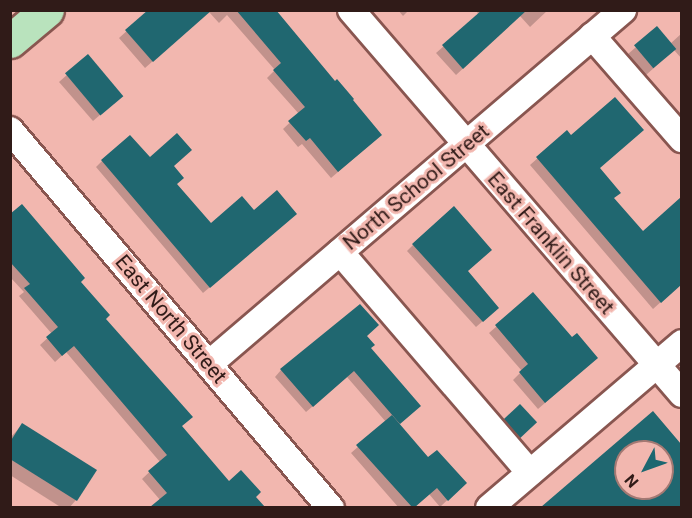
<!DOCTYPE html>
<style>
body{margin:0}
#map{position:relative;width:692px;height:518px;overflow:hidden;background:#f2b7af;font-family:Roboto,sans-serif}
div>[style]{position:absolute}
.shadow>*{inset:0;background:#0003;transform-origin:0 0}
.building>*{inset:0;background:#206770;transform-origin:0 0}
.roads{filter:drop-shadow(2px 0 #895650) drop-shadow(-2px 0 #895650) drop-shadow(0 2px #895650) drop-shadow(0 -2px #895650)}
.minor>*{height:26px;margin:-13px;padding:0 13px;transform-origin:13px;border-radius:13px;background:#fff}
.major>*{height:33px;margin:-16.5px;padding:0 16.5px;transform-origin:16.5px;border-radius:16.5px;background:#b9e3bd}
span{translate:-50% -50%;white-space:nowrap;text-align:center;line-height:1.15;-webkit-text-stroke:6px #f2b7af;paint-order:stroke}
.street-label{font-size:21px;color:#301b18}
.frame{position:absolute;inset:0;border:12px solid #301b18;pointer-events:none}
.north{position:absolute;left:614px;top:440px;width:60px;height:60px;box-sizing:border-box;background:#f2b7af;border:2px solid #a47973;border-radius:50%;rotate:229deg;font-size:16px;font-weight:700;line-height:24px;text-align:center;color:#301b18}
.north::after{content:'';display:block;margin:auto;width:21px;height:27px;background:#1c6770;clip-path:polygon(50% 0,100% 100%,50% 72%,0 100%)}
</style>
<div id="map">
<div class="shadow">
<i style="clip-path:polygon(150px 10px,273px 10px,373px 142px,331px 178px,302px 144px,298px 147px,283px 129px,299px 114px,267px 78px,275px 70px,227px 15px,219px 23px,209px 12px,145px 68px,119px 38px)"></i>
<i style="clip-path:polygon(398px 10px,409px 10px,403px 16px)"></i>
<i style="clip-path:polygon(477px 10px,548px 10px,530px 27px,520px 16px,456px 75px,436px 53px,478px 16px)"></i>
<i style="clip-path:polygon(657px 29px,670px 44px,682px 33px,682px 59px,674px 50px,646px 75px,628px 54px)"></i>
<i style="clip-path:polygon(87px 57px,115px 102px,93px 121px,59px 82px)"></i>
<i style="clip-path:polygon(567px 132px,598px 169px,613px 199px,643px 233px,682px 199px,682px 283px,653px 309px,530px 165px)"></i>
<i style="clip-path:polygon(149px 159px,173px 166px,176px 184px,211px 225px,254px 212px,289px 220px,203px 293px,96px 167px,102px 161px)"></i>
<i style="clip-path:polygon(10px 216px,79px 282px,181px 427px,228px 483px,254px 497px,263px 508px,185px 508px,181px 504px,176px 508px,167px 508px,142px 479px,160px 462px,66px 352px,55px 362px,40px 345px,52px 334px,19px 296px,24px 292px,10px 277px)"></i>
<i style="clip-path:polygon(413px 245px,466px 272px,491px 314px,476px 327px,407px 251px)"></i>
<i style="clip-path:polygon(533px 295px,589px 365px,538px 409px,513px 380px,522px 371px,489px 333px)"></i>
<i style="clip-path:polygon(365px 336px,369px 349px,413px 412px,398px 425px,458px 490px,440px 507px,429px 494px,414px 508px,399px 508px,351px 453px,386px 422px,347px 377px,306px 412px,275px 377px,281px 370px)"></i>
<i style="left:520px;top:406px;width:22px;height:25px;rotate:47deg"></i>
<i style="clip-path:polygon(evenodd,653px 413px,682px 447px,682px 508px,543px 508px,653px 413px,626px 452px,662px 452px,662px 488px,626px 488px,626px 452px)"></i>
<i style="clip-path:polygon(22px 425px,76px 500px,69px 508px,62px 508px,10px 475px,10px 438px)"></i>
</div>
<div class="building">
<i style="clip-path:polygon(148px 10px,212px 10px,153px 62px,125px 30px)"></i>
<i style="clip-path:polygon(236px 10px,276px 10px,335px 81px,337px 79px,354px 99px,353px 100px,382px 135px,338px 172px,310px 138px,306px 141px,288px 121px,305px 107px,273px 70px,281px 63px)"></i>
<i style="clip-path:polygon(482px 10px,527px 10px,463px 69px,442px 45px)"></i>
<i style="left:657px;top:26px;width:30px;height:30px;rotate:50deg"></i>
<i style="left:88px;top:54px;width:55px;height:30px;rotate:50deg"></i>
<i style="clip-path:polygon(615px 97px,644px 130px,600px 168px,621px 193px,614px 198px,643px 231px,681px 197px,681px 285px,661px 303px,536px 157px,567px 130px,571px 135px)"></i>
<i style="clip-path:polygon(177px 133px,192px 150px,174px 166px,184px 178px,177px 184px,211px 223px,242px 196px,254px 210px,277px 190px,297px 214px,210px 288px,101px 160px,130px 135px,150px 157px)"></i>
<i style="clip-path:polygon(22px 204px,85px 278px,81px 282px,110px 315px,106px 319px,193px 417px,182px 426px,229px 481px,241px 470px,261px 492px,256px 497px,265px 507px,150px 507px,167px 493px,148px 471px,167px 455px,74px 346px,62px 356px,46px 337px,58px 327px,24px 288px,30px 284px,10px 262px,10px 214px)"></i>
<i style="clip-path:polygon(454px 206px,492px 250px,468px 271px,499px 308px,483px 322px,412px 244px)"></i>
<i style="clip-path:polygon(533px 292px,572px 337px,577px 333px,598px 358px,545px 403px,519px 372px,528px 364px,495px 325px)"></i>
<i style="clip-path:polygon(360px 304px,379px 325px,367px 336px,375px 345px,371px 348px,421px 406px,400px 424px,354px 371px,313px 407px,280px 369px)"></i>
<i style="left:520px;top:404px;width:25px;height:23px;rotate:47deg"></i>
<i style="clip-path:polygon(evenodd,653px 411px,681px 444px,681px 507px,541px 507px,653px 411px,626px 452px,662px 452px,662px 488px,626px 488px,626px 452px)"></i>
<i style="clip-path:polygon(392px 415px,428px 457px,437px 450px,467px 483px,448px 501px,437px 488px,415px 507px,412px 507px,356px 445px)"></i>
<i style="clip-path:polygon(22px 423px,97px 470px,77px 501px,10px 459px,10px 442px)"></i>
</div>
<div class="roads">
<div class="minor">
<i style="left:351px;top:10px;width:507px;rotate:49.24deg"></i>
<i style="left:592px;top:36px;width:137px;rotate:48.9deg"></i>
<i style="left:10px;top:130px;width:496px;rotate:49.7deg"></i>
<i style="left:340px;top:252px;width:291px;rotate:49.3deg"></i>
<i style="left:209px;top:364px;width:545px;rotate:-40.53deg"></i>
<i style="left:489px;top:508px;width:254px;rotate:-40.5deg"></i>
</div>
<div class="major">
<i style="left:10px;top:41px;width:48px;rotate:-40deg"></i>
</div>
</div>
<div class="street-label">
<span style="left:416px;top:187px;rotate:-40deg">North School Street</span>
<span style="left:551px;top:243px;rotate:49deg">East Franklin Street</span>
<span style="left:171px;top:319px;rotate:50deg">East North Street</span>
</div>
<div class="frame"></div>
<div class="north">N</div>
</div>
